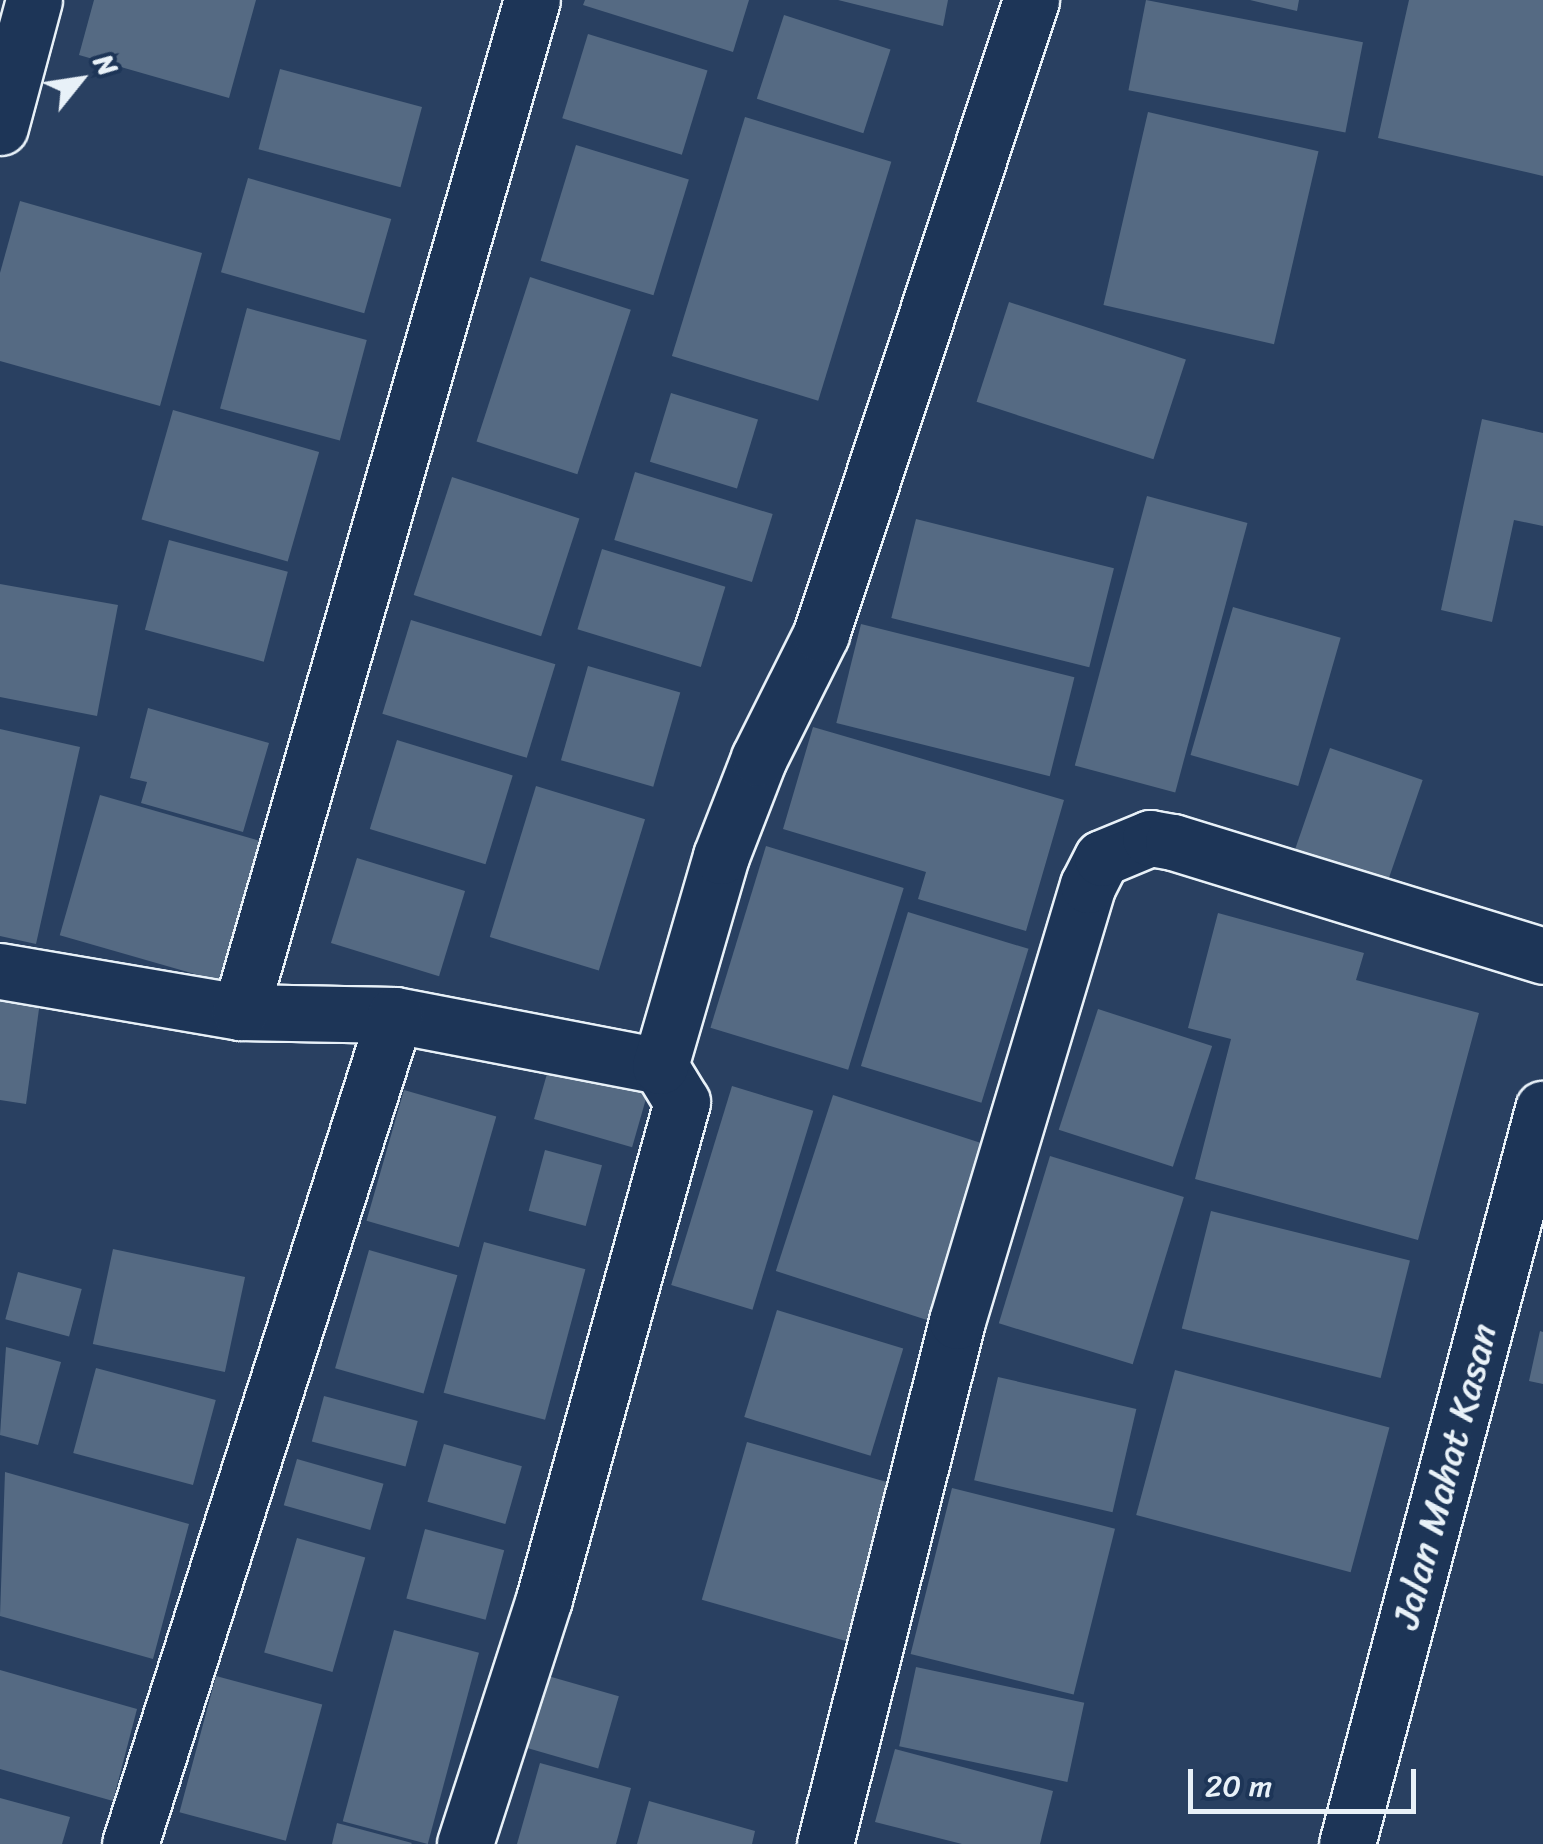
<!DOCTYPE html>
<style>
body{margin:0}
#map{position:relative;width:1543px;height:1844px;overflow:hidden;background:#294061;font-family:Sriracha,sans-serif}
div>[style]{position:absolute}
.building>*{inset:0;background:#556a83;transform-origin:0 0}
.roads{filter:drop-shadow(2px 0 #e8f1f8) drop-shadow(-2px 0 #e8f1f8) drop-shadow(0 2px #e8f1f8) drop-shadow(0 -2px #e8f1f8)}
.minor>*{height:55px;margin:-27.5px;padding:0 27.5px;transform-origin:27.5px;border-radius:27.5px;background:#1d3557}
span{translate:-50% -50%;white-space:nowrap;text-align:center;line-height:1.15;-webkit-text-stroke:8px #1d3557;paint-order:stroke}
.street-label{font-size:38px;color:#e8f1f8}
.north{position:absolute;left:30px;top:30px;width:100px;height:100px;-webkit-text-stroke:8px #1d3557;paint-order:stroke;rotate:60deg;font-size:28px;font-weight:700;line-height:40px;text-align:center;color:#e8f1f8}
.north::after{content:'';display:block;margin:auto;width:35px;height:45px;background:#e8f1f8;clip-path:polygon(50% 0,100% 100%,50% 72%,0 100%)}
.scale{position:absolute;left:1188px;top:1769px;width:228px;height:45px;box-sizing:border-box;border:5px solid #e8f1f8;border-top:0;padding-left:12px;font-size:30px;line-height:35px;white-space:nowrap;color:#e8f1f8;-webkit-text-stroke:8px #1d3557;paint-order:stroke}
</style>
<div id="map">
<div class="building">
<i style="clip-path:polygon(94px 0,256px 0,229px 98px,79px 55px)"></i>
<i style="clip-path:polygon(585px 0,749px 0,733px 52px,583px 5px)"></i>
<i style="clip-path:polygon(838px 0,948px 0,943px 26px)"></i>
<i style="left:1146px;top:0;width:221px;height:92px;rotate:11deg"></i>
<i style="clip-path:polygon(1250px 0,1299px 0,1297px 11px)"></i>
<i style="clip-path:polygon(1409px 0,1543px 0,1543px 176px,1378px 138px)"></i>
<i style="left:784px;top:15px;width:112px;height:88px;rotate:18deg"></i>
<i style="left:588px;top:34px;width:125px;height:88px;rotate:17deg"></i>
<i style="left:280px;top:69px;width:147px;height:83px;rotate:15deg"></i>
<i style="left:1148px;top:112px;width:175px;height:198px;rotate:13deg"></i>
<i style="left:745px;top:117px;width:153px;height:250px;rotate:17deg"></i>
<i style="left:576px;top:145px;width:118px;height:121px;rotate:17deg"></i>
<i style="left:248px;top:178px;width:149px;height:98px;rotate:16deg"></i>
<i style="clip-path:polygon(20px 201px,202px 253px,160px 406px,0 361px,0 273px)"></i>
<i style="left:530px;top:277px;width:106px;height:173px;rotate:18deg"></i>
<i style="left:1009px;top:302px;width:186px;height:105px;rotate:18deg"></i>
<i style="left:247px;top:308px;width:124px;height:104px;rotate:15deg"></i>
<i style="left:671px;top:393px;width:91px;height:72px;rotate:17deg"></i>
<i style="left:173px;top:410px;width:152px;height:114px;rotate:16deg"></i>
<i style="clip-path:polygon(1482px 419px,1543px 433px,1543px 526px,1514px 520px,1492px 622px,1441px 610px)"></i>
<i style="left:635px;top:472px;width:144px;height:71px;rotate:17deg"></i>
<i style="left:452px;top:477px;width:134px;height:124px;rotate:18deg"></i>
<i style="left:1147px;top:496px;width:104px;height:279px;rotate:15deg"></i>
<i style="left:916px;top:519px;width:204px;height:102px;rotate:14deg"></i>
<i style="left:169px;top:540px;width:123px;height:93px;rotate:15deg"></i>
<i style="left:602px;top:549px;width:129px;height:84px;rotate:17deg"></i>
<i style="clip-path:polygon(0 584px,118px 605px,97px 716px,0 697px)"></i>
<i style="left:1233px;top:607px;width:112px;height:154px;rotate:16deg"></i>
<i style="left:411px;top:620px;width:151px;height:98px;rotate:17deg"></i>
<i style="left:861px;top:624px;width:220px;height:102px;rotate:14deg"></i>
<i style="left:588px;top:666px;width:96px;height:98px;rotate:16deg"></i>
<i style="clip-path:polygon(148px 708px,269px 743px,243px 832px,141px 803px,147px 782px,130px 778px)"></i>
<i style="clip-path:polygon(813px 727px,1064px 800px,1026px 931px,918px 899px,926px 872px,783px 829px)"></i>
<i style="clip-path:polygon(0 729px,80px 747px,36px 944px,0 936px)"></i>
<i style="left:397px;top:740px;width:121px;height:93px;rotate:17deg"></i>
<i style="left:1330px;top:748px;width:98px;height:110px;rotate:19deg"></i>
<i style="left:536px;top:786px;width:114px;height:158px;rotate:17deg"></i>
<i style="left:100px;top:795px;width:183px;height:146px;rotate:16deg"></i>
<i style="left:766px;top:846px;width:144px;height:190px;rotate:17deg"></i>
<i style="left:357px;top:858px;width:113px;height:89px;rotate:17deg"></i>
<i style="left:908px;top:912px;width:126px;height:161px;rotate:17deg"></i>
<i style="clip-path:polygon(1218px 913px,1364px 953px,1356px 980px,1479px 1013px,1418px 1240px,1195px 1179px,1231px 1039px,1188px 1028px)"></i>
<i style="clip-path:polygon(0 981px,42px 987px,26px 1104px,0 1100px)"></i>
<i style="left:1098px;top:1009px;width:120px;height:127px;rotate:18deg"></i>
<i style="left:555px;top:1046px;width:102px;height:76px;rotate:16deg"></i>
<i style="left:732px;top:1086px;width:85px;height:208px;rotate:17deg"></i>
<i style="left:404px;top:1090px;width:96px;height:136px;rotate:16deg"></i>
<i style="left:833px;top:1095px;width:163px;height:185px;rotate:18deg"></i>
<i style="left:545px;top:1150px;width:59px;height:63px;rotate:15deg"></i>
<i style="left:1050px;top:1156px;width:140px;height:175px;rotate:17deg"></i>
<i style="left:1211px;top:1211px;width:205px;height:121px;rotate:14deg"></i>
<i style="left:484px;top:1242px;width:105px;height:156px;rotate:15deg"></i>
<i style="left:113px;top:1249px;width:135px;height:97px;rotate:12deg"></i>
<i style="left:369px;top:1250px;width:92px;height:123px;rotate:16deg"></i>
<i style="left:18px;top:1272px;width:66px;height:49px;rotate:15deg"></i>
<i style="left:777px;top:1310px;width:132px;height:112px;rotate:17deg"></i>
<i style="clip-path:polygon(1540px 1331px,1543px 1332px,1543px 1384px,1529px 1381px)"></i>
<i style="clip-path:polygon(6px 1347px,61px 1362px,38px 1445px,0 1435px)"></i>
<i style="left:96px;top:1368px;width:124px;height:88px;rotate:15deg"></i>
<i style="left:1175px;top:1370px;width:222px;height:150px;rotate:15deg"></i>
<i style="left:998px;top:1377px;width:142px;height:106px;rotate:13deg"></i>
<i style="left:324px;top:1396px;width:97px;height:47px;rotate:15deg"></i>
<i style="left:747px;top:1442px;width:158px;height:164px;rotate:16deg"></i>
<i style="left:444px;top:1444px;width:81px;height:60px;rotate:16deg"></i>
<i style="left:297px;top:1459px;width:90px;height:48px;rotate:16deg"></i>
<i style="clip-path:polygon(5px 1472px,189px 1524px,153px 1659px,0 1616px)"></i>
<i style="left:952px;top:1488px;width:168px;height:171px;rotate:14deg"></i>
<i style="left:425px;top:1529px;width:82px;height:72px;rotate:15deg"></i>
<i style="left:297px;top:1538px;width:71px;height:119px;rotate:16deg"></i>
<i style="left:394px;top:1630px;width:88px;height:198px;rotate:15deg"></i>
<i style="left:916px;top:1667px;width:172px;height:81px;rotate:12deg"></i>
<i style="clip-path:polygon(0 1670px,137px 1709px,113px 1801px,0 1769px)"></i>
<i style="left:541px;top:1674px;width:81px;height:75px;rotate:16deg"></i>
<i style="left:216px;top:1676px;width:110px;height:141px;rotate:15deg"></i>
<i style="clip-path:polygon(895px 1749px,1053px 1791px,1040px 1844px,962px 1844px,875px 1822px)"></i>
<i style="clip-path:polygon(540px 1763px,631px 1788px,616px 1844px,517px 1844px)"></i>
<i style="clip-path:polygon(0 1798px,70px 1817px,62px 1844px,0 1844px)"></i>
<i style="clip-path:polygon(649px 1801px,755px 1831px,752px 1844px,637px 1844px)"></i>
<i style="clip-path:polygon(337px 1823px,412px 1843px,411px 1844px,332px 1844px)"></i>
</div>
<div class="roads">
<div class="minor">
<i style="left:0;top:127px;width:131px;rotate:-75deg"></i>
<i style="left:0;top:971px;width:243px;rotate:9.7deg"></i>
<i style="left:240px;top:1012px;width:155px;rotate:1.1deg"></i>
<i style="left:395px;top:1015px;width:270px;rotate:10.9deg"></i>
<i style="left:660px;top:1066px;width:42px;rotate:58.6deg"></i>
<i style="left:682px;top:1102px;width:516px;rotate:105.52deg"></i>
<i style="left:544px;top:1599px;width:257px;rotate:107.9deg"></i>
<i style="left:240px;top:1012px;width:1053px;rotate:-73.91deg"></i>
<i style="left:660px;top:1066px;width:219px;rotate:-73.8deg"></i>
<i style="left:721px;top:856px;width:105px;rotate:-68.8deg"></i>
<i style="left:759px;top:758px;width:139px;rotate:-63.4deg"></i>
<i style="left:821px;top:634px;width:668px;rotate:-71.67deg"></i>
<i style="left:130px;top:1844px;width:870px;rotate:-72.27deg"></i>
<i style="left:825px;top:1844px;width:539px;rotate:-75.83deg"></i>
<i style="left:957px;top:1321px;width:455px;rotate:-73.3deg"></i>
<i style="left:1088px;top:885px;width:30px;rotate:-63deg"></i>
<i style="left:1102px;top:858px;width:52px;rotate:-22.6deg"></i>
<i style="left:1150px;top:838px;width:23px;rotate:10deg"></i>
<i style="left:1173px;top:842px;width:387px;rotate:17.1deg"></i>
<i style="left:1347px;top:1844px;width:761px;rotate:-75.07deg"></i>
</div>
</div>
<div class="street-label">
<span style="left:1445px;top:1476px;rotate:-75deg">Jalan Mahat Kasan</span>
</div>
<div class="north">N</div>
<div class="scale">20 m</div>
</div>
